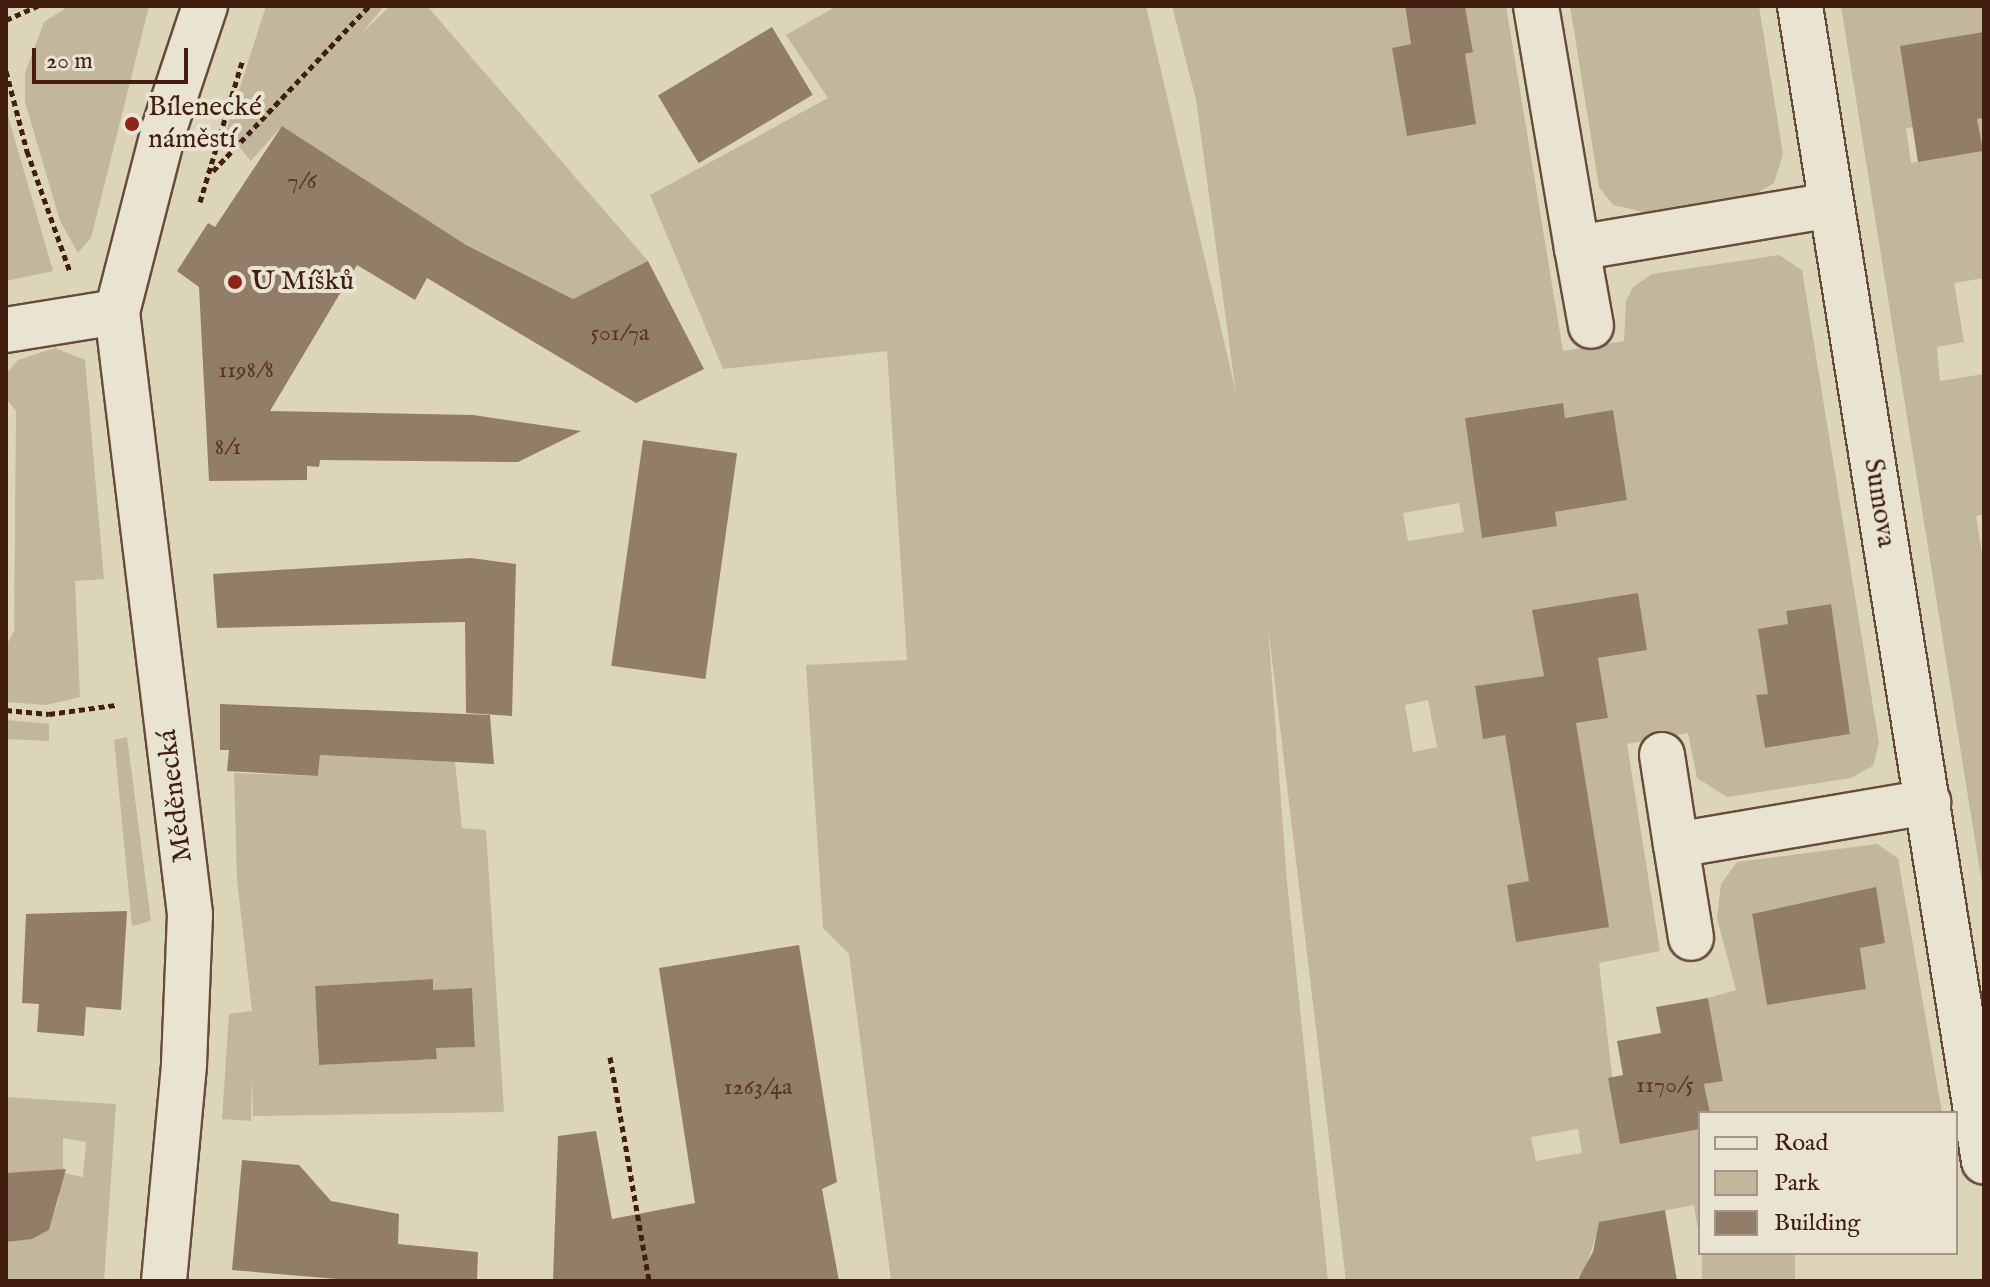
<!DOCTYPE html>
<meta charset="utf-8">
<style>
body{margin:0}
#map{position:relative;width:1990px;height:1287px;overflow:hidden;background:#ddd5ba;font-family:"IM FELL English",serif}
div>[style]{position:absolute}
.green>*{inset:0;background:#c2b69d;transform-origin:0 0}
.building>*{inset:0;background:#927d68;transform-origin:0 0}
.path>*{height:5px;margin-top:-2.5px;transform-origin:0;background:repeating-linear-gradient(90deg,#411e10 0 6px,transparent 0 10px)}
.roads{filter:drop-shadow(2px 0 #684c3a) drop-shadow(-2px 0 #684c3a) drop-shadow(0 2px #684c3a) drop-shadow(0 -2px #684c3a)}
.minor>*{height:44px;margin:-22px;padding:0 22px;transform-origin:22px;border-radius:22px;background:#e9e4d2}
.dots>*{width:22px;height:22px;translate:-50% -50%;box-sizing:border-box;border:4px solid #e9e4d2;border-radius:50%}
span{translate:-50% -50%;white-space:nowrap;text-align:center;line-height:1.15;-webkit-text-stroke:8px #e9e4d2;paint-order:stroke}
.number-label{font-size:24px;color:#553626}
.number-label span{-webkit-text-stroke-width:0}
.poi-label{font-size:28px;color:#411e10}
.left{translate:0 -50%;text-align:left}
.street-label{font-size:28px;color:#411e10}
.frame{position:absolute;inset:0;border:8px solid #411e10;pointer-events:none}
.legend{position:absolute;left:1698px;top:1111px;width:260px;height:144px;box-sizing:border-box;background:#e9e4d2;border:2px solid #a69584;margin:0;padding:10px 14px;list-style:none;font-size:24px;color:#411e10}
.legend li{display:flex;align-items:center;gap:16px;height:40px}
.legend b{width:40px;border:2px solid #a69584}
.scale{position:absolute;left:32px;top:48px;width:156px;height:36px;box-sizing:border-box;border:4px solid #411e10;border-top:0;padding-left:10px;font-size:24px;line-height:28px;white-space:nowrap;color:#411e10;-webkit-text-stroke:6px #e9e4d2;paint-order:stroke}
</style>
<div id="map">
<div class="green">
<i style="clip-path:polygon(69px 6px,149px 6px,91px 238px,78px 253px,60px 221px,25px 102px,25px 73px,44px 22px)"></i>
<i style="clip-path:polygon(266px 6px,384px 6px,362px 33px,390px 6px,427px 6px,648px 261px,573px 299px,466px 245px,282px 126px,251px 161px,226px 131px)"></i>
<i style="clip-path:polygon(evenodd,837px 6px,1146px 6px,1236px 393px,1196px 100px,1172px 6px,1418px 6px,1405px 9px,1411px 44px,1392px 48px,1407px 135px,1465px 54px,1473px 51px,1465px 6px,1506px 6px,1563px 351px,1624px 341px,1626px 301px,1633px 287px,1652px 274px,1779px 255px,1802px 270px,1879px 743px,1873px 766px,1851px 778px,1727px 797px,1697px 778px,1688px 733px,1627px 744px,1660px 951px,1599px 963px,1620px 1144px,1700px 1129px,1700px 1242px,1694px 1205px,1600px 1223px,1586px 1267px,1575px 1281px,1346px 1281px,1268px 626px,1287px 882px,1328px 1281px,891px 1281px,849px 954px,823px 928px,806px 665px,907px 660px,887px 351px,723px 369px,650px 195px,828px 98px,786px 35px,837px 6px,1562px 403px,1565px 418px,1613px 411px,1627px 500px,1555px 512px,1557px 525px,1482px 538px,1465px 418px,1562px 403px,837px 6px,1459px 503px,1464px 532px,1408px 541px,1403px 513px,1459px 503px,837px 6px,1830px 604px,1850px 734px,1765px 748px,1756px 696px,1768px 694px,1788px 624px,1786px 611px,1830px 604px,837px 6px,1533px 610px,1646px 650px,1598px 658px,1608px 718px,1483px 738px,1475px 687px,1544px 676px,1533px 610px,837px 6px,1428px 700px,1437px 747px,1413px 752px,1405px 705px,1428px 700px,837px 6px,1578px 1129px,1582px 1153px,1536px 1161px,1531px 1137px,1578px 1129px)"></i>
<i style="clip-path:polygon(1570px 6px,1759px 6px,1783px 154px,1774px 183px,1757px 193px,1644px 212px,1613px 205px,1599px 187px)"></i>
<i style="clip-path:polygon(1841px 6px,1984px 6px,1984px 38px,1913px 127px,1906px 128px,1911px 163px,1982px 151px,1977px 119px,1984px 118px,1984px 278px,1954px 283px,1964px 342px,1937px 347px,1940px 381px,1984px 374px,1984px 514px,1976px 516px,1984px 565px,1984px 896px)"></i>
<i style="clip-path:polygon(6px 109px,53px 271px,6px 281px)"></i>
<i style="clip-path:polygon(55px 348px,85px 360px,104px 579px,75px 581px,80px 697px,46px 705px,6px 702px,6px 646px,14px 631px,16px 411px,6px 399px,6px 374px,18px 360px)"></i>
<i style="clip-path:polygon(6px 720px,49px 724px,49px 741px,6px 739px)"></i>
<i style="clip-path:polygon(127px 737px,151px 921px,132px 926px,114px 740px)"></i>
<i style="clip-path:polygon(evenodd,320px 755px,455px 762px,462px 828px,486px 830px,504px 1112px,253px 1116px,252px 1073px,251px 1121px,222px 1119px,229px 1014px,252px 1011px,237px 880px,234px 773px,318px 776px,320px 755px,433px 979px,433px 990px,472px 988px,475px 1047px,436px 1048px,437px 1059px,319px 1065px,315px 986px,433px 979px)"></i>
<i style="clip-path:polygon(evenodd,1877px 844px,1898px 858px,1942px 1113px,1710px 1113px,1704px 1084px,1723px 1080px,1708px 998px,1736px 990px,1717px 918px,1721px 884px,1737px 862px,1877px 844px,1876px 888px,1885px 943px,1860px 948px,1866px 989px,1767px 1005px,1752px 915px,1876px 888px)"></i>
<i style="clip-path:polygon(evenodd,6px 1097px,116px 1104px,104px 1281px,6px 1281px,6px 1240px,32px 1239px,49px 1230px,59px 1197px,38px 1171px,6px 1177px,6px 1097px,63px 1138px,86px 1142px,83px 1177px,63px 1173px,63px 1138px)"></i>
<i style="left:1702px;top:1253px;width:93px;height:28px"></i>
</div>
<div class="building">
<i style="clip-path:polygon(1405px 6px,1465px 6px,1473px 52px,1465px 54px,1476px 124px,1407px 136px,1392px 48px,1411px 44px)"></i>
<i style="left:772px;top:27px;width:79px;height:133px;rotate:59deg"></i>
<i style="clip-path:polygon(1984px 32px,1984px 118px,1977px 119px,1983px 151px,1918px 162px,1900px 46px)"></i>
<i style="clip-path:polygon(282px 126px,466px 245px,573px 299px,648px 261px,704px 369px,636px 403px,427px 278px,415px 300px,357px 265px,270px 411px,473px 415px,581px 431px,518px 462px,320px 460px,319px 467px,307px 466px,307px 480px,209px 481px,199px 287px,177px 271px,208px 223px,215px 227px)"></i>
<i style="clip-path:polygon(1563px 403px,1565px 418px,1613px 410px,1627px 500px,1555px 512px,1557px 526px,1482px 538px,1465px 418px)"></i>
<i style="left:643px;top:440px;width:95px;height:228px;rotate:8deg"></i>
<i style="clip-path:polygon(471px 558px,516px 564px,512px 716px,466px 713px,465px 622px,217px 628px,213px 574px)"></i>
<i style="clip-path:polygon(1638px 593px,1647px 650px,1598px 658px,1608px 718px,1576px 723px,1609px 927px,1516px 942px,1507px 885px,1529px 881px,1505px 735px,1483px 739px,1475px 686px,1544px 676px,1532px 610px)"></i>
<i style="clip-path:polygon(1831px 604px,1850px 734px,1765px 748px,1756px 695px,1768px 694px,1758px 629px,1788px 624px,1786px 611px)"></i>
<i style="clip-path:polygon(220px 704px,490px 715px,494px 764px,320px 755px,318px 776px,227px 771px,229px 750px,220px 750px)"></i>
<i style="clip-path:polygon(1876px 887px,1885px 943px,1860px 948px,1866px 989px,1767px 1005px,1752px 914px)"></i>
<i style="clip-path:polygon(127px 911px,121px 1010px,86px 1007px,84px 1036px,37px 1032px,39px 1004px,22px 1003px,26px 914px)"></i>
<i style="clip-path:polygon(799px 945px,837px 1182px,822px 1189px,839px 1281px,553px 1281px,558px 1136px,596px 1131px,612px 1219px,695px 1203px,659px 968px)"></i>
<i style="clip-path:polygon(433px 979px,433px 990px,472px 988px,475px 1047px,436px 1048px,437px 1059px,319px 1065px,315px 986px)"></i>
<i style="clip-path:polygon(1708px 998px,1723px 1081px,1704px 1084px,1710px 1113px,1700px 1113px,1700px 1129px,1620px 1144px,1608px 1078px,1623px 1075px,1617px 1041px,1661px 1033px,1656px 1007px)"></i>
<i style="clip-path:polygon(242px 1160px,299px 1165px,331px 1201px,399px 1214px,398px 1244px,478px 1252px,477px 1281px,361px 1281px,232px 1270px)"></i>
<i style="clip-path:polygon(66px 1169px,49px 1230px,32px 1239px,6px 1242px,6px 1173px)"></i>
<i style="clip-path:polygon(1665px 1210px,1677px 1281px,1577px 1281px,1593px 1252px,1599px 1222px)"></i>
</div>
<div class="path">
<i style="left:6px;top:20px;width:35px;rotate:-24deg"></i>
<i style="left:6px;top:71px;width:83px;rotate:75.3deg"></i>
<i style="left:27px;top:151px;width:128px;rotate:70.4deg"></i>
<i style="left:213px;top:171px;width:227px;rotate:-46.6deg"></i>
<i style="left:200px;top:202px;width:149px;rotate:-73.3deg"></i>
<i style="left:6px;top:710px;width:43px;rotate:5.3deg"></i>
<i style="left:49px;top:714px;width:68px;rotate:-7.7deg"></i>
<i style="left:610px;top:1057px;width:227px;rotate:80.1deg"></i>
</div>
<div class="roads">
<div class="minor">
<i style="left:1536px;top:6px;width:245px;rotate:80.4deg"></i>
<i style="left:1577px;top:248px;width:257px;rotate:-9.6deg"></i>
<i style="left:1800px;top:6px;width:1170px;rotate:80.95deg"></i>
<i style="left:1577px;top:248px;width:79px;rotate:79.8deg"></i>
<i style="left:6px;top:330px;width:112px;rotate:-9.2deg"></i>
<i style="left:1662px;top:755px;width:91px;rotate:81.2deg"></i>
<i style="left:1676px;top:845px;width:256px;rotate:-9.7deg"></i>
<i style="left:1676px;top:845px;width:94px;rotate:80.8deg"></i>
<i style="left:164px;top:1281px;width:218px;rotate:-84.7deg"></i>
<i style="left:184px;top:1064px;width:150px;rotate:-87.7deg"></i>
<i style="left:190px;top:914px;width:606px;rotate:-96.91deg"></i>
<i style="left:117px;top:312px;width:189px;rotate:-75.6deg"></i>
<i style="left:164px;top:129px;width:130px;rotate:-71.6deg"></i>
</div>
</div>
<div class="dots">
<i style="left:132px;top:124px;background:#8f2418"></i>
<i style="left:235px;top:282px;background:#8f2418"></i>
</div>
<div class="number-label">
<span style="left:302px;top:182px">7/6</span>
<span style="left:620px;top:334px">501/7a</span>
<span style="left:246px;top:371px">1198/8</span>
<span style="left:228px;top:448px">8/1</span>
<span style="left:1665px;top:1086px">1170/5</span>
<span style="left:758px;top:1088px">1263/4a</span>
</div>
<div class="poi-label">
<span class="left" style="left:148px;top:124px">Bílenecké<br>náměstí</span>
<span class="left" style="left:251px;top:282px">U Míšků</span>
</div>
<div class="street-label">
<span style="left:1879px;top:503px;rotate:81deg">Sumova</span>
<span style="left:176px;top:796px;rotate:-97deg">Měděnecká</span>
</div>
<div class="frame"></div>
<ul class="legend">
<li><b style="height:10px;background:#e9e4d2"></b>Road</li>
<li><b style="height:22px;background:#c2b69d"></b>Park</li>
<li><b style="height:22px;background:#927d68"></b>Building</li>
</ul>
<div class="scale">20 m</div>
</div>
